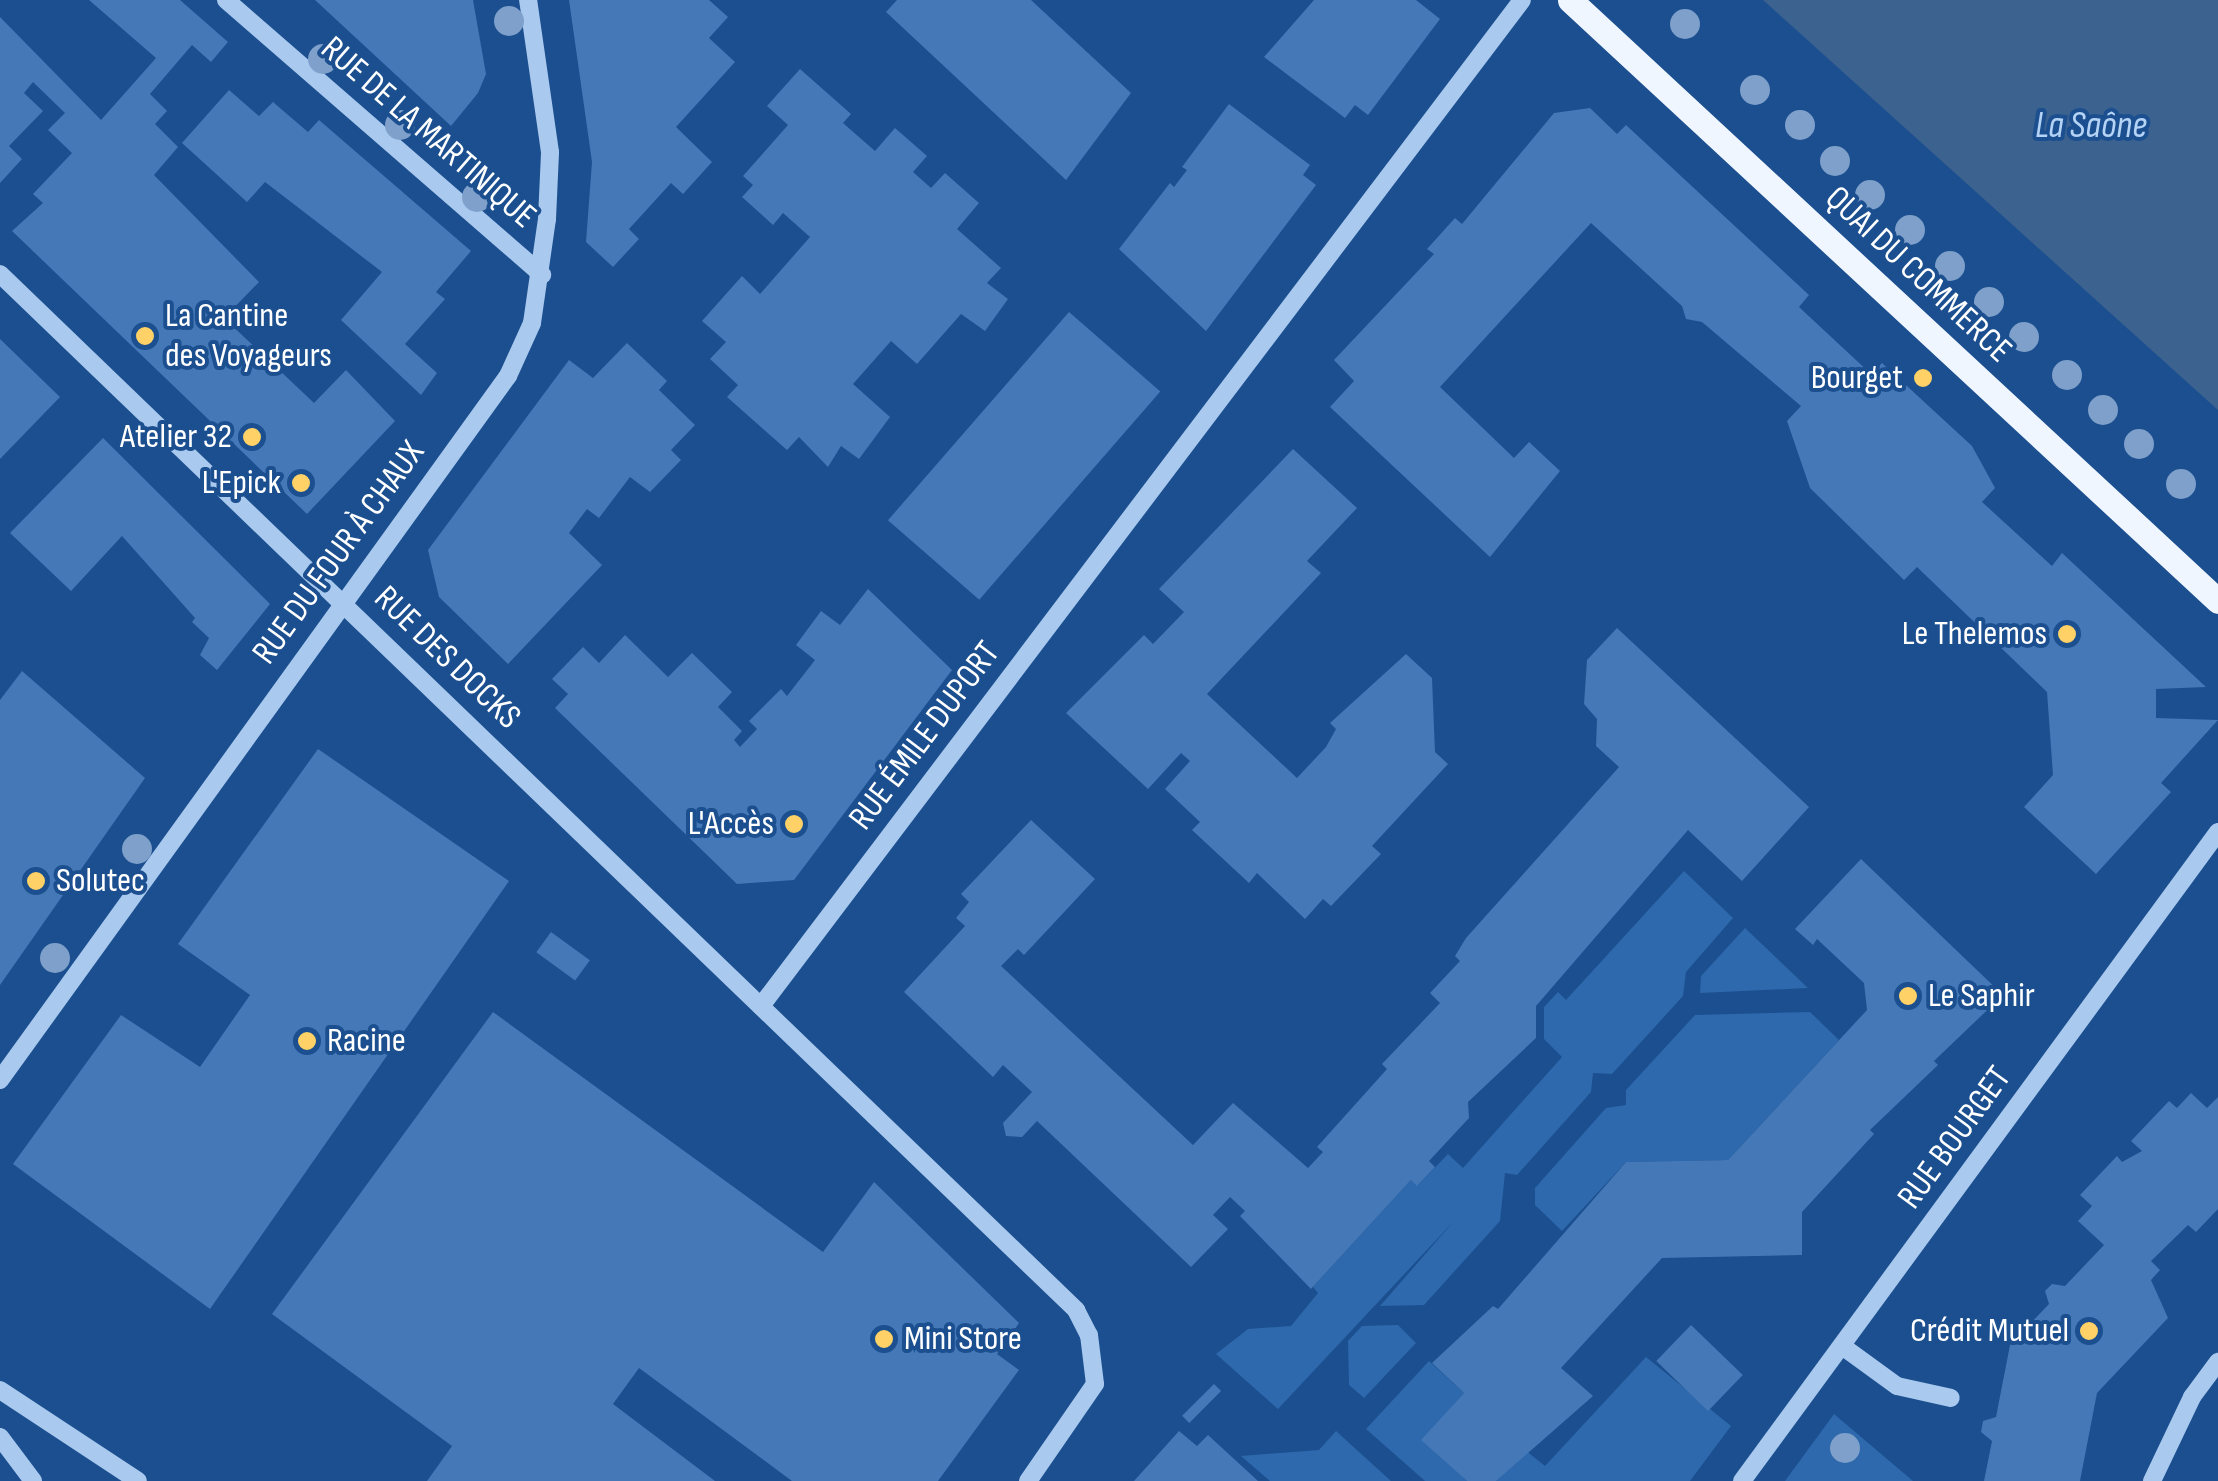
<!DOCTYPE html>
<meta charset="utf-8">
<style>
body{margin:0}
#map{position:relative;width:2218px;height:1481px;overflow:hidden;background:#1b4f8f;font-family:"Sofia Sans Condensed",sans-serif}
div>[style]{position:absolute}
.green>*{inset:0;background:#2e69ad}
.water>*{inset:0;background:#3c6290}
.building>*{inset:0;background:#4478b7;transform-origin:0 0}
.minor>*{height:18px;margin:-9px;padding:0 9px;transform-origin:9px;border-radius:9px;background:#a9c9ee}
.major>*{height:25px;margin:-12.5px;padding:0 12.5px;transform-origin:12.5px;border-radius:12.5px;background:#f0f6ff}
.trees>*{width:30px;height:30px;margin:-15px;border-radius:50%;background:#7ea0ca}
.dots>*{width:28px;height:28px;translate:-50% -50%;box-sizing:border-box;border:5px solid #1b4f8f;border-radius:50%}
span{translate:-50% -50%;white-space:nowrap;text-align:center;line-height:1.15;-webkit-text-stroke:8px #1b4f8f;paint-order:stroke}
.street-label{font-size:35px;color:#fff}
.poi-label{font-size:35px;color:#fff}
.left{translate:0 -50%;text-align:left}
.right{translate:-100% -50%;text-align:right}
.water-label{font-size:38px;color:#b5d3f5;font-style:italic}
</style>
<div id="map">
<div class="green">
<i style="clip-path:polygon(1684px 871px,1733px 918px,1686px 972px,1683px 996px,1612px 1074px,1593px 1073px,1591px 1092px,1517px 1175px,1505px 1173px,1500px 1221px,1424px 1305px,1380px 1306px,1454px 1221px,1278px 1409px,1216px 1354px,1248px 1329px,1291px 1326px,1318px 1293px,1313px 1287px,1411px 1180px,1418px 1185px,1448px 1154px,1463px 1168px,1562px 1057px,1544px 1039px,1544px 1007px,1558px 992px,1566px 1000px)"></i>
<i style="clip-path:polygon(1745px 928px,1808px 988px,1700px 993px,1701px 976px)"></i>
<i style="clip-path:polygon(1810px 1012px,1839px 1040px,1728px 1160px,1626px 1162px,1562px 1231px,1535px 1205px,1535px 1188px,1606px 1108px,1626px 1105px,1626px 1090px,1695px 1015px)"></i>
<i style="clip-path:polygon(1398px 1325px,1416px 1343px,1364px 1398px,1349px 1385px,1348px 1341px,1362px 1326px)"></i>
<i style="clip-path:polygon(1646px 1357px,1731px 1426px,1690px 1481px,1496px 1481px,1525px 1450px,1545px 1466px)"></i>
<i style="clip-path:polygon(1429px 1361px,1464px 1393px,1422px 1440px,1467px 1481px,1425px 1481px,1366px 1429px)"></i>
<i style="clip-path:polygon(1834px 1414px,1913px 1481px,1785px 1481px)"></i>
<i style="clip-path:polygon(1336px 1431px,1391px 1481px,1270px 1481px,1241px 1456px,1319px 1450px)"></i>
</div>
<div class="water">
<i style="clip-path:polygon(1763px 0,2218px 0,2218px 410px)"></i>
</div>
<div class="building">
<i style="clip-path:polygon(89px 0,180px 0,228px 42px,211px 62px,192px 45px,150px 94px,167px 111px,155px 124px,178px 147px,154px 175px,259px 282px,224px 318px,314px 403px,346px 370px,395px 421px,307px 514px,12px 231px,43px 203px,33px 194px,72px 153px,48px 130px,65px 113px,33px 82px,24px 93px,43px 111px,9px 146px,22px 159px,0 183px,0 17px,101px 120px,156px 58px)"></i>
<i style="clip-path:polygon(315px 0,473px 0,486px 74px,478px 93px,451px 126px)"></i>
<i style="clip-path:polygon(569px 0,709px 0,728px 17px,709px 38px,735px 62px,676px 127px,712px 162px,683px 194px,671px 183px,629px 229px,639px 239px,613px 267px,586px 242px,592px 162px)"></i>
<i style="clip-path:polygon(897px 0,1031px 0,1131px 93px,1066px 180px,886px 12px)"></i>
<i style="clip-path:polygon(1314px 0,1416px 0,1440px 19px,1368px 115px,1355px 105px,1345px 118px,1264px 57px)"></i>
<i style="clip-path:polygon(800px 69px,851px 114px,843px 123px,875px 151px,895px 128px,927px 156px,913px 172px,931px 188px,945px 173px,979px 203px,957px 229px,1001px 268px,987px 283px,1008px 299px,985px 331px,961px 314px,917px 364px,891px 341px,853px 384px,890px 417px,859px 459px,841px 446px,828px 467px,799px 437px,787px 450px,727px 397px,738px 385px,710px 359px,726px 342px,702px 321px,742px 276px,760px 294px,810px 237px,783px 213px,773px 225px,742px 197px,753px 185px,743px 176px,788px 125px,767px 106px)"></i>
<i style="clip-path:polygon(229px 90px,259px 116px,273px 102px,308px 132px,319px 120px,471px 251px,436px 292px,445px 299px,405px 344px,437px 373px,421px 395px,341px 320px,382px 272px,265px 182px,247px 202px,182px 143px)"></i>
<i style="clip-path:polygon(1229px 104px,1310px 165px,1303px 175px,1316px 185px,1206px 331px,1119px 249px,1170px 183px,1174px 187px,1187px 170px,1182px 167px)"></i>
<i style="clip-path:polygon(1590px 108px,1617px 134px,1626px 125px,1809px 295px,1799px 307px,1871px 374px,1882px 363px,1972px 446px,1995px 488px,1982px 502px,2052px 566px,2062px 553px,2206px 687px,2156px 689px,2156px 718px,2218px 720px,2161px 783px,2171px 792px,2096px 874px,2024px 807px,2053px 775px,2047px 692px,1917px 567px,1904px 580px,1810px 488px,1787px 421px,1801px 406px,1702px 322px,1686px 319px,1682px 306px,1591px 223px,1440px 387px,1514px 458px,1529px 442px,1560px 471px,1490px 557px,1330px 407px,1354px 381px,1334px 360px,1434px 254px,1427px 249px,1455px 218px,1462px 224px,1554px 113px)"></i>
<i style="left:1069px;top:312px;width:121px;height:276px;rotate:41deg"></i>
<i style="clip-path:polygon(0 339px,60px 397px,0 459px)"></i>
<i style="clip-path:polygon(627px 343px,667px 381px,659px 390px,695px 425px,671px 450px,681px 460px,650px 492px,630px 477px,599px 518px,587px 509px,569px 533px,602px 565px,508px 664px,439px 597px,428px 550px,569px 360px,593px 378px)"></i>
<i style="clip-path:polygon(103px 438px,270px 604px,217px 670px,200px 655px,209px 638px,192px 622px,195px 618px,122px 536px,71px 591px,10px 533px)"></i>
<i style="clip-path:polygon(1293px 449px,1357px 508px,1307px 561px,1321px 573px,1207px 694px,1297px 778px,1326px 747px,1336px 729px,1330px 723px,1406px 654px,1432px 678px,1435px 752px,1448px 764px,1372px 846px,1381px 854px,1331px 906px,1323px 899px,1305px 919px,1257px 873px,1249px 883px,1192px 830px,1200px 822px,1165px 789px,1190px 761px,1181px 753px,1148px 789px,1066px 713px,1144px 635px,1153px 644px,1184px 612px,1159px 589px)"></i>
<i style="clip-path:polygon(868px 589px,952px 670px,794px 880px,737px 884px,555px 708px,568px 694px,552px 679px,583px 647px,599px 663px,625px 635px,668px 677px,692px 653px,732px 692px,718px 707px,742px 731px,734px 740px,740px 747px,757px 729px,749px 721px,781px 689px,787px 696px,815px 660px,796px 645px,821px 611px,840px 625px)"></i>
<i style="clip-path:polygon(1617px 628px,1809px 807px,1742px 881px,1688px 830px,1536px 1006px,1536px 1038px,1468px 1102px,1469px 1118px,1429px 1161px,1435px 1167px,1417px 1186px,1411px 1180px,1311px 1289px,1240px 1216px,1245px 1211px,1230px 1197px,1213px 1215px,1228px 1229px,1191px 1267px,1037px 1121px,1022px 1137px,1006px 1136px,1003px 1123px,1032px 1092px,1003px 1065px,993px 1077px,904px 992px,965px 926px,956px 918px,969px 902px,961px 894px,1031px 820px,1095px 879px,1024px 955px,1018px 949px,1001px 966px,1193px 1145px,1233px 1103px,1308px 1168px,1323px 1152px,1317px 1147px,1387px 1069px,1382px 1064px,1440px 1003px,1430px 993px,1460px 961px,1455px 956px,1466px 938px,1619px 767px,1596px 746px,1597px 719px,1584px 704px,1587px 660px)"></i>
<i style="clip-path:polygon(22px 671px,145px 778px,0 985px,0 700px)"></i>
<i style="clip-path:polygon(318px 749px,509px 881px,210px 1309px,13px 1164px,121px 1015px,200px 1067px,250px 995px,178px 944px)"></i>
<i style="clip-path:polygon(1861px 859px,2003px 995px,1934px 1061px,1938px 1065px,1870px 1130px,1874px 1134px,1802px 1212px,1802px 1255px,1662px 1258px,1561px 1368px,1593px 1396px,1496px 1481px,1467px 1481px,1421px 1440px,1464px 1393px,1432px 1363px,1493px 1306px,1498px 1309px,1626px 1162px,1728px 1160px,1867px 1010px,1864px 983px,1817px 939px,1813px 945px,1795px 929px)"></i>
<i style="left:551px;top:932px;width:48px;height:25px;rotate:36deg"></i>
<i style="clip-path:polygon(493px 1012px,823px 1252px,874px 1182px,1019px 1323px,997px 1354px,1019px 1370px,938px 1481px,792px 1481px,639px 1368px,613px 1404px,715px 1481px,427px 1481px,452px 1446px,272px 1314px)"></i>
<i style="clip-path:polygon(2191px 1093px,2207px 1108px,2218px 1097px,2218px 1209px,2196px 1232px,2188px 1225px,2151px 1261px,2160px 1270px,2151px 1280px,2168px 1318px,2097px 1393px,2080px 1481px,1984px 1481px,1992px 1441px,1981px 1432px,1983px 1421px,1996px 1417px,2010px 1345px,2049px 1304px,2045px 1291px,2052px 1284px,2065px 1286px,2104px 1245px,2078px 1221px,2092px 1206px,2080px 1195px,2117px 1156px,2122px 1162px,2142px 1151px,2131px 1141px,2169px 1101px,2177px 1108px)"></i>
<i style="left:1691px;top:1325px;width:72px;height:50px;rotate:44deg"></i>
<i style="left:1214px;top:1384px;width:10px;height:45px;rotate:45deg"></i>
<i style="clip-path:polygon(1179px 1431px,1197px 1446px,1208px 1435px,1258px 1481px,1134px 1481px)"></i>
</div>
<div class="minor">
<i style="left:226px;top:0;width:419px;rotate:41deg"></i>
<i style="left:0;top:274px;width:1494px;rotate:43.91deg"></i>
<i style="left:1076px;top:1310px;width:28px;rotate:63deg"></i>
<i style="left:1089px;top:1335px;width:49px;rotate:83deg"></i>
<i style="left:1095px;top:1384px;width:118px;rotate:124.6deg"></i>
<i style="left:761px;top:1006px;width:1261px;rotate:-52.89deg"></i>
<i style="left:0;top:1080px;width:868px;rotate:-54.19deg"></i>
<i style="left:508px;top:376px;width:58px;rotate:-65.6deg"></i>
<i style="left:532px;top:323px;width:105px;rotate:-81.8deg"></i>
<i style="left:547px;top:219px;width:67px;rotate:-87.4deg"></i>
<i style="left:550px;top:152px;width:154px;rotate:-98.2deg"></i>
<i style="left:1842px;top:1346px;width:68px;rotate:36deg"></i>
<i style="left:1897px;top:1386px;width:55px;rotate:12.5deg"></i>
<i style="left:0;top:1390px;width:165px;rotate:33.4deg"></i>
<i style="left:0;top:1437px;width:55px;rotate:53.1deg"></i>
<i style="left:1742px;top:1481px;width:805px;rotate:-53.74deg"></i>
<i style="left:2152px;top:1481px;width:93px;rotate:-64.5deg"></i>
<i style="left:2192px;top:1397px;width:44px;rotate:-53.4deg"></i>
</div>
<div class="major">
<i style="left:1570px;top:0;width:884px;rotate:42.84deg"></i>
</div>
<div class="trees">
<i style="left:509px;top:21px"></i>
<i style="left:1685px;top:24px"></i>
<i style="left:323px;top:59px"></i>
<i style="left:1755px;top:90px"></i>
<i style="left:400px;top:125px"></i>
<i style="left:1800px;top:125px"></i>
<i style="left:1835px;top:161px"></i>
<i style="left:1870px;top:195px"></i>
<i style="left:477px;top:197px"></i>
<i style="left:1910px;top:230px"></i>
<i style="left:1950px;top:266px"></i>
<i style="left:1989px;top:302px"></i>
<i style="left:2024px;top:337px"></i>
<i style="left:2067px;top:375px"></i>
<i style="left:2103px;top:410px"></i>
<i style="left:2139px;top:444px"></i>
<i style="left:2181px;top:484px"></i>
<i style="left:137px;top:849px"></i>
<i style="left:55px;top:958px"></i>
<i style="left:1845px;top:1448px"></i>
</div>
<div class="dots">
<i style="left:145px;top:336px;background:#ffd166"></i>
<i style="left:1923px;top:378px;background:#ffd166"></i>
<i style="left:252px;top:437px;background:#ffd166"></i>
<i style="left:301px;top:483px;background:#ffd166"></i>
<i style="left:2067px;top:634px;background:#ffd166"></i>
<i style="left:794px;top:824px;background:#ffd166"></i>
<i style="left:36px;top:881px;background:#ffd166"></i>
<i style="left:1908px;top:996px;background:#ffd166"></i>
<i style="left:307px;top:1041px;background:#ffd166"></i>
<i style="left:2089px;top:1331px;background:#ffd166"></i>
<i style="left:884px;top:1339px;background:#ffd166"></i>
</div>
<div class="street-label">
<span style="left:428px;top:133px;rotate:41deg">RUE DE LA MARTINIQUE</span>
<span style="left:1918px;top:275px;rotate:43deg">QUAI DU COMMERCE</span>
<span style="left:339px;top:553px;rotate:-54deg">RUE DU FOUR À CHAUX</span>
<span style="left:447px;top:658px;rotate:44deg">RUE DES DOCKS</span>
<span style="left:925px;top:736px;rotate:-53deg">RUE ÉMILE DUPORT</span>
<span style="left:1955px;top:1138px;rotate:-54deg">RUE BOURGET</span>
</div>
<div class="poi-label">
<span class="left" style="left:165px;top:336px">La Cantine<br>des Voyageurs</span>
<span class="right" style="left:1903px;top:378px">Bourget</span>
<span class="right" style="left:232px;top:437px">Atelier 32</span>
<span class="right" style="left:281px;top:483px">L'Epick</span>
<span class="right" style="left:2047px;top:634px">Le Thelemos</span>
<span class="right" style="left:774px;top:824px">L'Accès</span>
<span class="left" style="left:56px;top:881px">Solutec</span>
<span class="left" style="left:1928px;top:996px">Le Saphir</span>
<span class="left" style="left:327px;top:1041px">Racine</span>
<span class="right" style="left:2069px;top:1331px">Crédit Mutuel</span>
<span class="left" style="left:904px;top:1339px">Mini Store</span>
</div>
<div class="water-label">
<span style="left:2091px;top:126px">La Saône</span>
</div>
</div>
